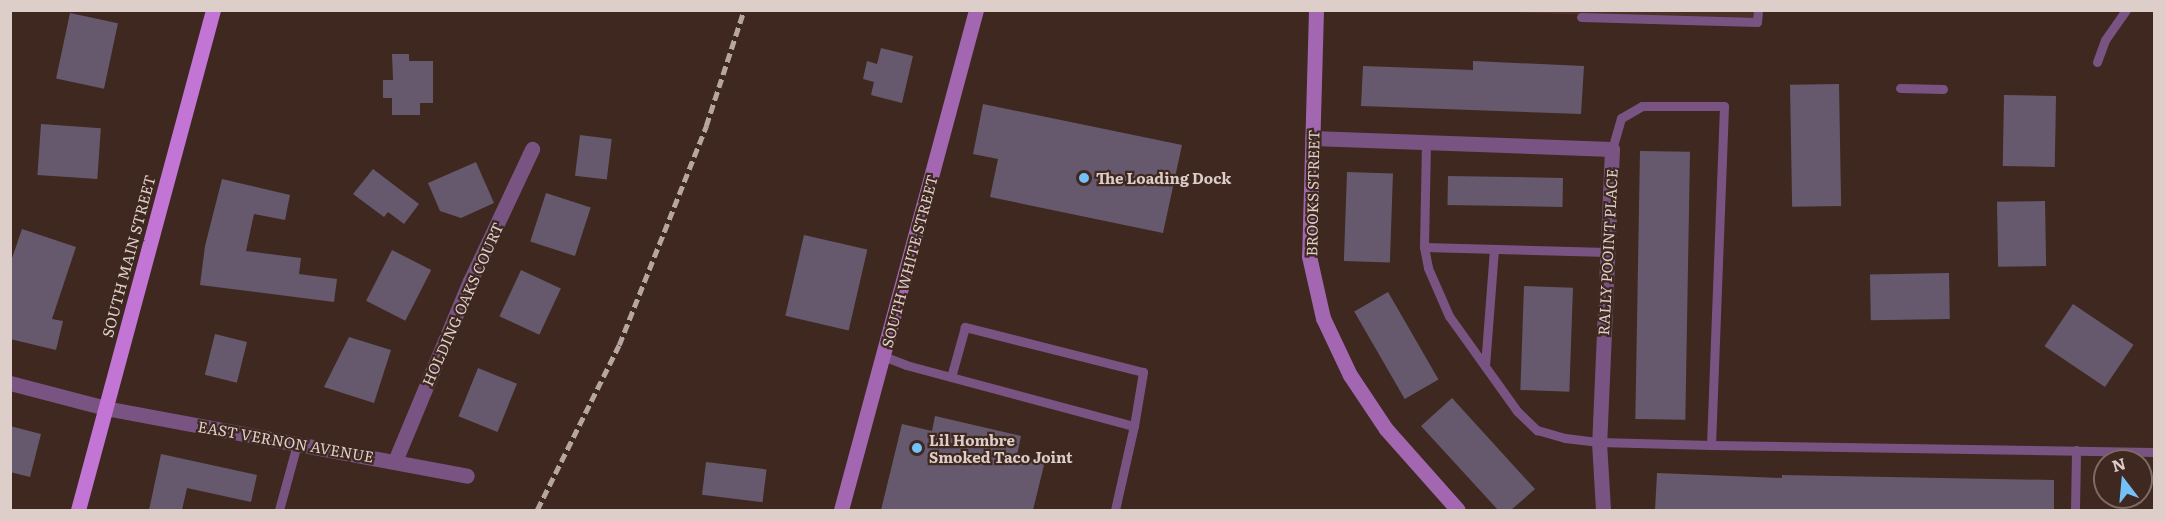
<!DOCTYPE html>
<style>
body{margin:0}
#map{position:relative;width:2165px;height:521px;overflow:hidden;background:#3e2820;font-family:Literata,serif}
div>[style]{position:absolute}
.built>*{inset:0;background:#4d3127}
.building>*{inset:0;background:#66596d;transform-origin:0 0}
.lane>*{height:9px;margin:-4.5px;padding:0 4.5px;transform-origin:4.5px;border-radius:4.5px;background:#795482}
.street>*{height:15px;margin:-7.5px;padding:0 7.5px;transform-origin:7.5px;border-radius:7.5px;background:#795482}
.secondary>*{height:15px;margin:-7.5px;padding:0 7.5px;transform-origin:7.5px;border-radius:7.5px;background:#a367b1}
.primary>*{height:15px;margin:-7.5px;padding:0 7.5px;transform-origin:7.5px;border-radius:7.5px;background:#c375d5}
.rail>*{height:4.5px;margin-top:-2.25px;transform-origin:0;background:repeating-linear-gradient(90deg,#b7a6a0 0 9px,transparent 0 13.5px)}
.dots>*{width:16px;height:16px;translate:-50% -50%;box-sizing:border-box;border:3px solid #3e2820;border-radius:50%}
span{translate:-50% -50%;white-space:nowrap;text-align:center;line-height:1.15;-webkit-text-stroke:4.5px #3e2820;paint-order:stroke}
.poi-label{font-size:15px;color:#ddcec9;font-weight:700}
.left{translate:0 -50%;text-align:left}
.street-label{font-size:15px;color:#ddcec9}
.frame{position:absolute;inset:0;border:12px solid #ddcec9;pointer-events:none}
.north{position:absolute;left:2093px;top:449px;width:60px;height:60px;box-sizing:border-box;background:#3e2820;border:2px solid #7e6a64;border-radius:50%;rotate:344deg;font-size:16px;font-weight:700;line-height:24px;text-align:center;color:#ddcec9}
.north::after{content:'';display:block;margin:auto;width:21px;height:27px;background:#73c1f6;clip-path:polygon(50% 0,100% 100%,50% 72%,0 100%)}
</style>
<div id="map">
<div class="built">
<i style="clip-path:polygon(1490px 11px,1758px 11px,1757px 22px)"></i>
</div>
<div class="building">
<i style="left:70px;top:13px;width:49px;height:67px;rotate:12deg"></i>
<i style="clip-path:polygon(881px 48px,913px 56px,902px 103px,871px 95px,874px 82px,863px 79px,867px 61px,877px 64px)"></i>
<i style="clip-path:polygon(392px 54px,409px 54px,409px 61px,433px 61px,433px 103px,420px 103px,420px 115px,392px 115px,392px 98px,383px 98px,383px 80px,393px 80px)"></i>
<i style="clip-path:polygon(1473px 61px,1584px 66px,1581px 114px,1361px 106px,1363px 66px,1473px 70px)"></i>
<i style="left:1839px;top:84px;width:122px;height:49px;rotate:89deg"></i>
<i style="left:2004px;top:95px;width:52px;height:71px;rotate:1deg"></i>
<i style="clip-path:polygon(983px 104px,1182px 145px,1163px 233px,990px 197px,998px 159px,973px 154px)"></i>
<i style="left:41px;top:124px;width:60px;height:51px;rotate:4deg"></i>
<i style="left:580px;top:135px;width:32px;height:41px;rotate:7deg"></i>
<i style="left:1640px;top:151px;width:50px;height:268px;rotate:1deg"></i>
<i style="clip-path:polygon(476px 162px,494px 203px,461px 218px,440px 211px,428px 183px)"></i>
<i style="clip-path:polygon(373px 169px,419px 204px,404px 224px,388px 212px,384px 217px,353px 194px)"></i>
<i style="left:1347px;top:172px;width:46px;height:89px;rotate:2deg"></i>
<i style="left:1448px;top:176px;width:115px;height:29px;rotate:1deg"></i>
<i style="clip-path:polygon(222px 179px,290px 195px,285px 220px,254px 214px,246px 251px,301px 258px,299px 274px,337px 279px,334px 302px,200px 285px,205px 246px)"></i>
<i style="left:546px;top:193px;width:47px;height:51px;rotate:18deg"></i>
<i style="left:2045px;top:201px;width:65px;height:48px;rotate:89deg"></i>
<i style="clip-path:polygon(22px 229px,76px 247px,52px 319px,63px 321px,56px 350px,10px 339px,10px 264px)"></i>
<i style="left:804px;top:235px;width:65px;height:83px;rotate:13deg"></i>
<i style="left:392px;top:250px;width:44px;height:57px;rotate:27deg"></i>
<i style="left:521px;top:270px;width:44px;height:51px;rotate:25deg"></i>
<i style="left:1949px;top:273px;width:46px;height:79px;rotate:89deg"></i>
<i style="left:1524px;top:286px;width:49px;height:104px;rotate:2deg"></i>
<i style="left:1388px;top:292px;width:101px;height:39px;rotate:60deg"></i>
<i style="left:2073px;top:304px;width:73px;height:51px;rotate:34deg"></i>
<i style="left:215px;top:334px;width:33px;height:42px;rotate:14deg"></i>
<i style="clip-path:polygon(349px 337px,391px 350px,374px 403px,324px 387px)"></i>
<i style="left:478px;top:368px;width:42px;height:52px;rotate:22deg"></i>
<i style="clip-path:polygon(1452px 398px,1535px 489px,1511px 510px,1498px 510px,1421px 426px)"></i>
<i style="clip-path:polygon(935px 416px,1021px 436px,1017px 455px,1045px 461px,1033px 510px,881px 510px,902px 424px,932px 431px)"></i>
<i style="clip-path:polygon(10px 426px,41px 434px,30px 477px,10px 472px)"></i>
<i style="clip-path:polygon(161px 454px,257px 475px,251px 502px,187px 488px,182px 510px,149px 510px)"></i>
<i style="left:706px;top:462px;width:61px;height:33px;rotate:7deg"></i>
<i style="clip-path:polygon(1657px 473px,1782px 478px,1782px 475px,2054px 480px,2054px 510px,1655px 510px)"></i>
</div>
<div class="lane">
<i style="left:1581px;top:17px;width:176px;rotate:1.6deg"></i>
<i style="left:1757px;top:22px;width:12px;rotate:-85deg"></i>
<i style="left:2097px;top:62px;width:23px;rotate:-70deg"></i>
<i style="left:2105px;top:40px;width:37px;rotate:-55deg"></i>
<i style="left:1900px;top:88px;width:43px;rotate:1.3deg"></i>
<i style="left:1426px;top:142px;width:105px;rotate:91.1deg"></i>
<i style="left:1424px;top:247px;width:21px;rotate:79deg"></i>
<i style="left:1428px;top:268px;width:52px;rotate:66.4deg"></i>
<i style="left:1449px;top:316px;width:117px;rotate:54.4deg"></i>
<i style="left:1517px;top:411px;width:28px;rotate:44deg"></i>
<i style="left:1537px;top:430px;width:29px;rotate:16deg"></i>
<i style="left:1565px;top:438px;width:34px;rotate:7deg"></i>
<i style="left:1599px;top:442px;width:112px;rotate:1.5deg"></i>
<i style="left:1711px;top:445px;width:339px;rotate:-87.8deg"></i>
<i style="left:1724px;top:106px;width:82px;rotate:180deg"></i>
<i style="left:1642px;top:106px;width:24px;rotate:150deg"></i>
<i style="left:1621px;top:118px;width:32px;rotate:106deg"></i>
<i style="left:1424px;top:247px;width:183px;rotate:1.6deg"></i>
<i style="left:883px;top:356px;width:25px;rotate:21deg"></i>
<i style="left:906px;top:365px;width:236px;rotate:15deg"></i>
<i style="left:1134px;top:426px;width:55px;rotate:-80.5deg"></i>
<i style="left:1143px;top:372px;width:184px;rotate:-165.8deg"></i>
<i style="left:965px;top:327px;width:52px;rotate:105.6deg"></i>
<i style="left:1485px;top:366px;width:116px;rotate:-85.6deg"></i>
<i style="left:1711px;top:445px;width:443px;rotate:0.9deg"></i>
<i style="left:279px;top:510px;width:68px;rotate:-74.7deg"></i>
<i style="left:1115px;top:510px;width:86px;rotate:-77.3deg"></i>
<i style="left:2075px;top:510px;width:60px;rotate:-89deg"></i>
</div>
<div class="street">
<i style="left:1312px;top:138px;width:300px;rotate:2.1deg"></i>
<i style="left:1612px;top:149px;width:293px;rotate:92.5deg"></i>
<i style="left:1599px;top:442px;width:68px;rotate:86.6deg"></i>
<i style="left:10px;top:383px;width:98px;rotate:14.7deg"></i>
<i style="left:105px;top:408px;width:368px;rotate:10.6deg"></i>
<i style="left:395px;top:461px;width:195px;rotate:-67.4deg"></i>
<i style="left:470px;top:281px;width:146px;rotate:-64.8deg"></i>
</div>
<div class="secondary">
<i style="left:1316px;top:10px;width:246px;rotate:91.6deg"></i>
<i style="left:1309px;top:256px;width:64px;rotate:77.3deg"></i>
<i style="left:1323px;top:318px;width:63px;rotate:64.7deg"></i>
<i style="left:1350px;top:375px;width:65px;rotate:56.3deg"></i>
<i style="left:1386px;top:429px;width:108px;rotate:48.4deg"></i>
<i style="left:841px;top:510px;width:518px;rotate:-74.89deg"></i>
</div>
<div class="primary">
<i style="left:78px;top:510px;width:518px;rotate:-74.89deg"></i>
</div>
<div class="rail">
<i style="left:537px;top:510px;width:184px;rotate:-63.6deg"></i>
<i style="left:619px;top:345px;width:236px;rotate:-68.3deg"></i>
<i style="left:706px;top:126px;width:122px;rotate:-71.9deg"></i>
</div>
<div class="dots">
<i style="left:1084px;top:178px;background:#73c1f6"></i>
<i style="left:917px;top:448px;background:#73c1f6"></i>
</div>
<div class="poi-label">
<span class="left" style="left:1096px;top:178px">The Loading Dock</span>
<span class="left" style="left:929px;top:448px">Lil Hombre<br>Smoked Taco Joint</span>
</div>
<div class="street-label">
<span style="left:1312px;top:193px;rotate:-89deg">BROOKS STREET</span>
<span style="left:1607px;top:252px;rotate:-87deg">RALLY POOINT PLACE</span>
<span style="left:128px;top:256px;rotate:-75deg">SOUTH MAIN STREET</span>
<span style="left:909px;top:261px;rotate:-75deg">SOUTH WHITE STREET</span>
<span style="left:462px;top:304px;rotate:-66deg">HOLDING OAKS COURT</span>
<span style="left:286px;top:441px;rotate:10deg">EAST VERNON AVENUE</span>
</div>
<div class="frame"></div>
<div class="north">N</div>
</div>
